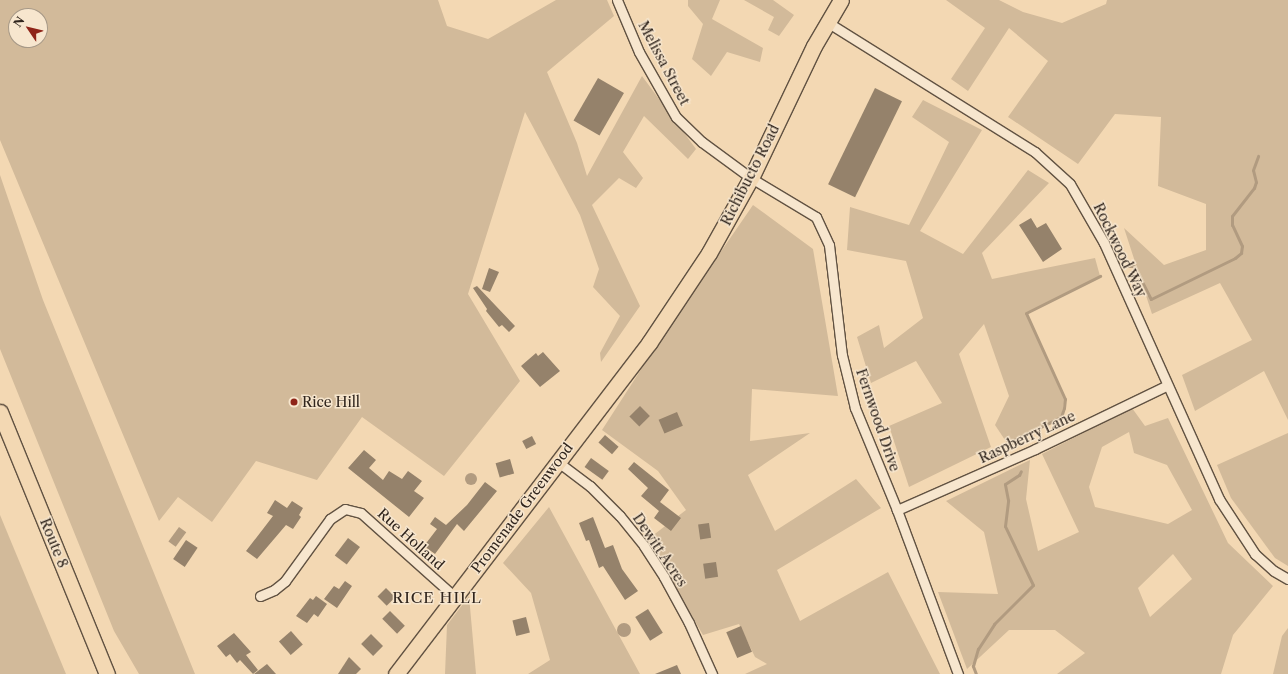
<!DOCTYPE html>
<style>
body{margin:0}
#map{position:relative;width:1288px;height:674px;overflow:hidden;background:#f3d8b3;font-family:"Libre Caslon Text",serif}
div>[style]{position:absolute}
.green>*{inset:0;background:#d2ba9a}
.water>*{inset:0;background:#b19b80;transform-origin:0 0}
.round{border-radius:50%}
.stream>*{height:3px;margin:-1.5px;padding:0 1.5px;transform-origin:1.5px;border-radius:1.5px;background:#b19b80}
.building>*{inset:0;background:#95826b;transform-origin:0 0}
.roads{filter:drop-shadow(1px 0 #615242) drop-shadow(-1px 0 #615242) drop-shadow(0 1px #615242) drop-shadow(0 -1px #615242)}
.minor>*{height:9px;margin:-4.5px;padding:0 4.5px;transform-origin:4.5px;border-radius:4.5px;background:#f7e6ce}
.primary>*{height:15px;margin:-7.5px;padding:0 7.5px;transform-origin:7.5px;border-radius:7.5px;background:#f3d8b3}
.trunk>*{height:15px;margin:-7.5px;padding:0 7.5px;transform-origin:7.5px;border-radius:7.5px;background:#f3d8b3}
.dots>*{width:11px;height:11px;translate:-50% -50%;box-sizing:border-box;border:2px solid #f7e6ce;border-radius:50%}
span{translate:-50% -50%;white-space:nowrap;text-align:center;line-height:1.15;-webkit-text-stroke:3px #f7e6ce;paint-order:stroke}
.street-label{font-size:14px;color:#30251d}
.poi-label{font-size:14px;color:#30251d}
.left{translate:0 -50%;text-align:left}
.neighbourhood-label{font-size:15px;color:#30251d;letter-spacing:1px}
.north{position:absolute;left:8px;top:8px;width:40px;height:40px;box-sizing:border-box;background:#f7e6ce;border:1px solid #a79987;border-radius:50%;rotate:305deg;font-size:11px;font-weight:700;line-height:16px;text-align:center;color:#30251d}
.north::after{content:'';display:block;margin:auto;width:14px;height:18px;background:#8f2418;clip-path:polygon(50% 0,100% 100%,50% 72%,0 100%)}
</style>
<div id="map">
<div class="green">
<i style="clip-path:polygon(evenodd,0 0,438px 0,447px 26px,488px 39px,556px 0,607px 0,614px 16px,547px 72px,577px 143px,587px 176px,642px 76px,696px 149px,688px 159px,644px 116px,623px 152px,643px 178px,636px 188px,619px 178px,592px 205px,640px 306px,601px 362px,600px 353px,620px 316px,593px 287px,599px 269px,580px 215px,525px 112px,468px 294px,520px 381px,444px 476px,362px 417px,317px 480px,256px 461px,212px 522px,178px 497px,159px 521px,0 140px,0 0,16px 16px,40px 16px,40px 40px,16px 40px,16px 16px)"></i>
<i style="clip-path:polygon(688px 0,720px 0,712px 19px,763px 48px,760px 62px,727px 52px,711px 76px,692px 59px,703px 24px,688px 6px)"></i>
<i style="clip-path:polygon(744px 0,773px 0,794px 15px,779px 36px,768px 30px,774px 17px)"></i>
<i style="clip-path:polygon(946px 0,999px 0,1023px 12px,1062px 23px,1106px 4px,1107px 0,1288px 0,1288px 420px,1264px 371px,1195px 411px,1182px 375px,1252px 340px,1220px 283px,1152px 314px,1124px 228px,1164px 265px,1206px 250px,1206px 204px,1158px 186px,1161px 117px,1115px 114px,1078px 164px,1008px 117px,1048px 61px,1009px 28px,968px 91px,951px 79px,985px 28px)"></i>
<i style="clip-path:polygon(923px 100px,982px 130px,920px 231px,963px 254px,1028px 170px,1049px 183px,982px 253px,992px 279px,1095px 258px,1100px 276px,1026px 313px,1065px 399px,1061px 417px,1014px 440px,1009px 446px,995px 425px,1009px 396px,984px 324px,959px 354px,991px 447px,909px 487px,889px 426px,942px 403px,916px 361px,871px 383px,857px 337px,879px 325px,884px 348px,923px 318px,906px 261px,847px 250px,850px 207px,909px 225px,949px 142px,912px 117px)"></i>
<i style="clip-path:polygon(0 175px,43px 300px,195px 674px,139px 674px,114px 631px,0 349px)"></i>
<i style="clip-path:polygon(753px 205px,813px 249px,838px 396px,752px 389px,750px 441px,810px 433px,748px 475px,775px 531px,856px 479px,881px 508px,777px 570px,800px 621px,888px 572px,940px 674px,745px 674px,767px 664px,755px 657px,739px 624px,703px 635px,647px 540px,686px 510px,658px 471px,602px 430px,660px 340px)"></i>
<i style="clip-path:polygon(evenodd,1132px 408px,1145px 426px,1168px 418px,1228px 543px,1273px 586px,1233px 635px,1221px 674px,1057px 674px,1085px 653px,1055px 630px,1009px 630px,967px 669px,938px 592px,998px 594px,984px 532px,946px 501px,1030px 460px,1026px 499px,1038px 551px,1079px 532px,1042px 454px,1132px 408px,1129px 432px,1134px 453px,1167px 465px,1192px 510px,1168px 524px,1095px 507px,1089px 487px,1102px 447px,1129px 432px,1132px 408px,1173px 554px,1192px 579px,1150px 617px,1138px 588px,1173px 554px)"></i>
<i style="clip-path:polygon(1288px 433px,1288px 566px,1275px 558px,1231px 498px,1217px 465px)"></i>
<i style="clip-path:polygon(549px 507px,640px 674px,528px 674px,550px 660px,531px 593px,503px 563px)"></i>
<i style="clip-path:polygon(0 515px,66px 674px,0 674px)"></i>
<i style="clip-path:polygon(469px 596px,476px 674px,445px 674px,447px 625px)"></i>
<i style="clip-path:polygon(1288px 628px,1288px 674px,1273px 674px,1282px 636px)"></i>
</div>
<div class="water">
<i class="round" style="left:465px;top:473px;width:12px;height:12px"></i>
<i style="left:179px;top:527px;width:9px;height:18px;rotate:36deg"></i>
<i class="round" style="left:617px;top:623px;width:14px;height:14px"></i>
</div>
<div class="stream">
<i style="left:1127px;top:266px;width:7px"></i>
<i style="left:1134px;top:266px;width:37px;rotate:63deg"></i>
<i style="left:1151px;top:299px;width:93px;rotate:-26deg"></i>
<i style="left:1235px;top:258px;width:8px;rotate:-40deg"></i>
<i style="left:1241px;top:253px;width:7px;rotate:-82deg"></i>
<i style="left:1242px;top:246px;width:23px;rotate:-115deg"></i>
<i style="left:1232px;top:225px;width:9px;rotate:-90deg"></i>
<i style="left:1232px;top:216px;width:36px;rotate:-52deg"></i>
<i style="left:1254px;top:188px;width:6px;rotate:-72deg"></i>
<i style="left:1256px;top:182px;width:12px;rotate:-104deg"></i>
<i style="left:1253px;top:170px;width:15px;rotate:-70deg"></i>
<i style="left:1009px;top:446px;width:8px;rotate:-50deg"></i>
<i style="left:1014px;top:440px;width:52px;rotate:-26.1deg"></i>
<i style="left:1061px;top:417px;width:9px;rotate:-72deg"></i>
<i style="left:1064px;top:408px;width:9px;rotate:-84deg"></i>
<i style="left:1065px;top:399px;width:94px;rotate:-114.4deg"></i>
<i style="left:1026px;top:313px;width:83px;rotate:-26.6deg"></i>
<i style="left:976px;top:674px;width:9px;rotate:-111deg"></i>
<i style="left:973px;top:666px;width:18px;rotate:-74deg"></i>
<i style="left:978px;top:649px;width:30px;rotate:-57deg"></i>
<i style="left:994px;top:624px;width:55px;rotate:-45deg"></i>
<i style="left:1033px;top:585px;width:65px;rotate:-115.4deg"></i>
<i style="left:1005px;top:526px;width:26px;rotate:-83deg"></i>
<i style="left:1008px;top:500px;width:16px;rotate:-101deg"></i>
<i style="left:1005px;top:484px;width:17px;rotate:-33deg"></i>
<i style="left:1019px;top:475px;width:4px;rotate:-63deg"></i>
</div>
<div class="building">
<i style="left:598px;top:78px;width:30px;height:49px;rotate:30deg"></i>
<i style="left:875px;top:88px;width:30px;height:107px;rotate:26deg"></i>
<i style="clip-path:polygon(1031px 218px,1037px 228px,1046px 223px,1062px 249px,1043px 262px,1019px 225px)"></i>
<i style="clip-path:polygon(489px 268px,499px 272px,490px 292px,482px 289px)"></i>
<i style="clip-path:polygon(477px 286px,515px 326px,509px 332px,502px 325px,499px 327px,486px 311px,487px 309px,473px 288px)"></i>
<i style="clip-path:polygon(543px 352px,560px 371px,540px 387px,521px 366px,536px 353px,538px 356px)"></i>
<i style="left:640px;top:406px;width:14px;height:15px;rotate:45deg"></i>
<i style="left:677px;top:412px;width:15px;height:20px;rotate:67deg"></i>
<i style="left:605px;top:435px;width:18px;height:10px;rotate:41deg"></i>
<i style="left:532px;top:436px;width:9px;height:11px;rotate:63deg"></i>
<i style="clip-path:polygon(364px 450px,376px 460px,369px 468px,383px 480px,389px 471px,402px 479px,408px 471px,422px 481px,414px 491px,424px 498px,409px 517px,348px 468px)"></i>
<i style="left:591px;top:458px;width:22px;height:11px;rotate:36deg"></i>
<i style="left:510px;top:459px;width:15px;height:15px;rotate:74deg"></i>
<i style="clip-path:polygon(634px 462px,669px 490px,660px 502px,681px 518px,671px 531px,654px 518px,659px 511px,641px 496px,648px 488px,628px 469px)"></i>
<i style="clip-path:polygon(485px 482px,497px 491px,464px 531px,457px 524px,435px 554px,424px 546px,437px 529px,430px 524px,435px 517px,446px 525px,467px 505px)"></i>
<i style="clip-path:polygon(275px 500px,287px 508px,292px 501px,303px 508px,299px 515px,301px 517px,293px 529px,286px 525px,257px 559px,246px 551px,273px 516px,267px 513px)"></i>
<i style="clip-path:polygon(593px 517px,605px 548px,613px 545px,622px 569px,638px 591px,625px 600px,603px 566px,599px 568px,589px 540px,586px 541px,579px 523px)"></i>
<i style="left:709px;top:523px;width:15px;height:11px;rotate:82deg"></i>
<i style="left:348px;top:538px;width:15px;height:22px;rotate:37deg"></i>
<i style="left:186px;top:540px;width:14px;height:23px;rotate:34deg"></i>
<i style="left:716px;top:562px;width:15px;height:13px;rotate:82deg"></i>
<i style="clip-path:polygon(345px 581px,352px 586px,337px 608px,324px 599px,334px 586px,339px 589px)"></i>
<i style="left:386px;top:588px;width:13px;height:12px;rotate:45deg"></i>
<i style="clip-path:polygon(316px 596px,327px 604px,318px 617px,314px 614px,307px 623px,296px 616px,310px 598px,313px 600px)"></i>
<i style="left:648px;top:609px;width:28px;height:15px;rotate:58deg"></i>
<i style="left:390px;top:611px;width:21px;height:11px;rotate:45deg"></i>
<i style="left:526px;top:617px;width:16px;height:14px;rotate:76deg"></i>
<i style="left:741px;top:626px;width:28px;height:16px;rotate:67deg"></i>
<i style="left:291px;top:631px;width:18px;height:16px;rotate:49deg"></i>
<i style="clip-path:polygon(234px 633px,251px 652px,246px 655px,258px 670px,253px 674px,240px 660px,237px 663px,230px 654px,226px 657px,217px 646px)"></i>
<i style="left:371px;top:634px;width:17px;height:14px;rotate:45deg"></i>
<i style="clip-path:polygon(349px 657px,361px 669px,356px 674px,338px 674px)"></i>
<i style="clip-path:polygon(267px 664px,276px 674px,254px 674px)"></i>
<i style="clip-path:polygon(677px 665px,681px 674px,655px 674px)"></i>
</div>
<div class="roads">
<div class="minor">
<i style="left:617px;top:0;width:56px;rotate:67.1deg"></i>
<i style="left:639px;top:52px;width:75px;rotate:60.4deg"></i>
<i style="left:676px;top:117px;width:36px;rotate:44deg"></i>
<i style="left:702px;top:142px;width:61px;rotate:36.3deg"></i>
<i style="left:751px;top:178px;width:76px;rotate:31deg"></i>
<i style="left:816px;top:217px;width:31px;rotate:65deg"></i>
<i style="left:829px;top:245px;width:111px;rotate:83.3deg"></i>
<i style="left:842px;top:355px;width:55px;rotate:76.2deg"></i>
<i style="left:855px;top:408px;width:110px;rotate:67.6deg"></i>
<i style="left:897px;top:510px;width:175px;rotate:69.6deg"></i>
<i style="left:827px;top:22px;width:245px;rotate:32deg"></i>
<i style="left:1035px;top:152px;width:47px;rotate:42.4deg"></i>
<i style="left:1070px;top:184px;width:68px;rotate:60deg"></i>
<i style="left:1104px;top:243px;width:281px;rotate:65.8deg"></i>
<i style="left:1219px;top:499px;width:66px;rotate:56.8deg"></i>
<i style="left:1255px;top:554px;width:25px;rotate:42deg"></i>
<i style="left:1274px;top:571px;width:16px;rotate:30deg"></i>
<i style="left:558px;top:462px;width:40px;rotate:37deg"></i>
<i style="left:590px;top:486px;width:42px;rotate:45deg"></i>
<i style="left:620px;top:516px;width:38px;rotate:51deg"></i>
<i style="left:644px;top:546px;width:37px;rotate:57deg"></i>
<i style="left:664px;top:577px;width:52px;rotate:61.5deg"></i>
<i style="left:689px;top:623px;width:56px;rotate:65.7deg"></i>
<i style="left:897px;top:510px;width:151px;rotate:-23.8deg"></i>
<i style="left:1035px;top:449px;width:145px;rotate:-25.7deg"></i>
<i style="left:260px;top:596px;width:15px;rotate:-23deg"></i>
<i style="left:274px;top:590px;width:14px;rotate:-39deg"></i>
<i style="left:285px;top:581px;width:77px;rotate:-54deg"></i>
<i style="left:330px;top:519px;width:18px;rotate:-34deg"></i>
<i style="left:345px;top:509px;width:16px;rotate:14deg"></i>
<i style="left:361px;top:513px;width:126px;rotate:41.8deg"></i>
</div>
<div class="primary">
<i style="left:396px;top:674px;width:417px;rotate:-52.6deg"></i>
<i style="left:649px;top:343px;width:108px;rotate:-56.3deg"></i>
<i style="left:709px;top:253px;width:86px;rotate:-60.8deg"></i>
<i style="left:751px;top:178px;width:146px;rotate:-64.5deg"></i>
<i style="left:814px;top:46px;width:53px;rotate:-59.6deg"></i>
</div>
<div class="trunk">
<i style="left:0;top:412px;width:283px;rotate:67.8deg"></i>
</div>
</div>
<div class="dots">
<i style="left:294px;top:402px;background:#8f2418"></i>
</div>
<div class="street-label">
<span style="left:664px;top:63px;rotate:62deg">Melissa Street</span>
<span style="left:750px;top:175px;rotate:-63deg">Richibucto Road</span>
<span style="left:1120px;top:250px;rotate:64deg">Rockwood Way</span>
<span style="left:878px;top:420px;rotate:71deg">Fernwood Drive</span>
<span style="left:1027px;top:437px;rotate:-25deg">Raspberry Lane</span>
<span style="left:522px;top:508px;rotate:-53deg">Promenade Greenwood</span>
<span style="left:411px;top:539px;rotate:42deg">Rue Holland</span>
<span style="left:54px;top:543px;rotate:68deg">Route 8</span>
<span style="left:660px;top:550px;rotate:56deg">Dewitt Acres</span>
</div>
<div class="poi-label">
<span class="left" style="left:302px;top:402px">Rice Hill</span>
</div>
<div class="neighbourhood-label">
<span style="left:437px;top:598px">RICE HILL</span>
</div>
<div class="north">N</div>
</div>
